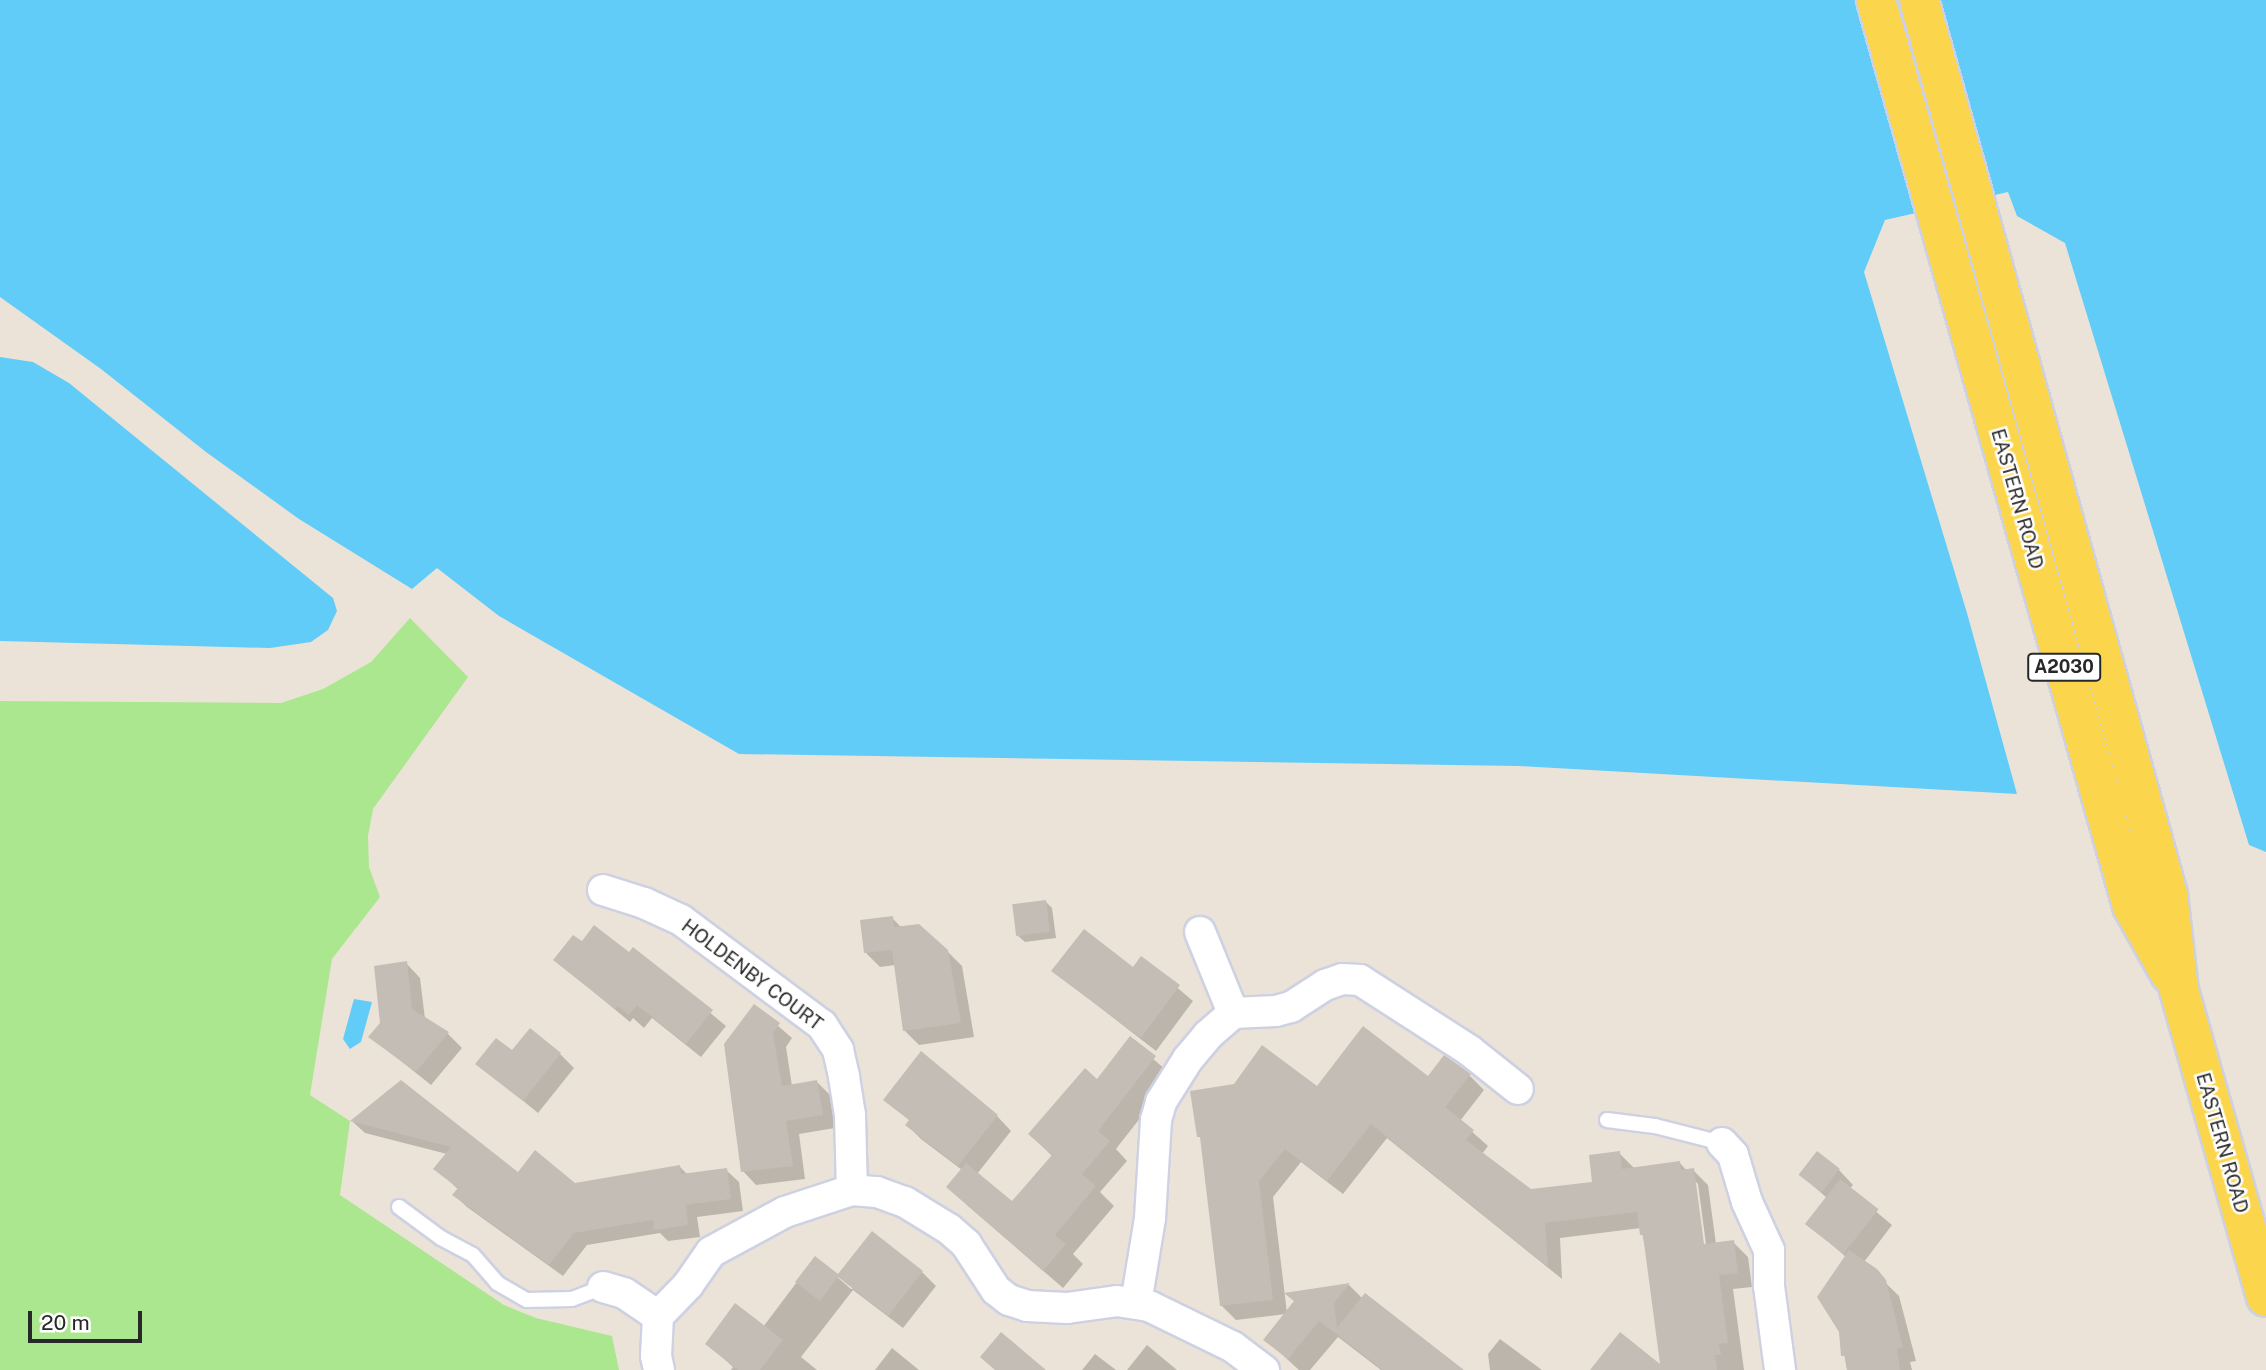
<!DOCTYPE html>
<style>
body{margin:0}
#map{position:relative;width:2266px;height:1370px;overflow:hidden;background:#ece3d8;font-family:"Public Sans",sans-serif}
div>[style]{position:absolute}
.green>*{inset:0;background:#abe78f}
.water>*{inset:0;background:#61ccf8}
.shadow>*{inset:0;background:#0003}
.building>*{inset:0;background:#c3bdb5;transform-origin:0 0}
.roads{filter:drop-shadow(2px 0 #cdd1e2) drop-shadow(-2px 0 #cdd1e2) drop-shadow(0 2px #cdd1e2) drop-shadow(0 -2px #cdd1e2)}
.service>*{height:14px;margin:-7px;padding:0 7px;transform-origin:7px;border-radius:7px;background:#fff}
.minor>*{height:30px;margin:-15px;padding:0 15px;transform-origin:15px;border-radius:15px;background:#fff}
.primary>*{height:38px;margin:-19px;padding:0 19px;transform-origin:19px;border-radius:19px;background:#fbd64d}
span{translate:-50% -50%;white-space:nowrap;text-align:center;line-height:1.15;-webkit-text-stroke:5px #fff;paint-order:stroke}
.shield-label span{padding:2px 5px;background:#fff;border:2px solid;border-radius:5px;-webkit-text-stroke-width:0}
.shield-label{font-size:18px;color:#282828;font-weight:700}
.street-label{font-size:19px;color:#282828}
.scale{position:absolute;left:28px;top:1311px;width:114px;height:32px;box-sizing:border-box;border:4px solid #282828;border-top:0;padding-left:9px;font-size:21px;line-height:24px;white-space:nowrap;color:#282828;-webkit-text-stroke:5px #fff;paint-order:stroke}
</style>
<div id="map">
<div class="green">
<i style="clip-path:polygon(410px 618px,468px 677px,373px 809px,368px 836px,369px 867px,380px 897px,332px 959px,310px 1095px,350px 1121px,340px 1195px,504px 1305px,536px 1318px,612px 1336px,619px 1370px,0 1370px,0 701px,281px 703px,323px 689px,371px 662px)"></i>
</div>
<div class="water">
<i style="clip-path:polygon(0 0,2266px 0,2266px 852px,2249px 845px,2065px 243px,2017px 216px,2008px 192px,1885px 220px,1864px 272px,1967px 613px,2017px 794px,1519px 766px,739px 754px,499px 616px,437px 568px,412px 589px,299px 519px,206px 452px,101px 369px,0 297px)"></i>
<i style="clip-path:polygon(0 357px,33px 362px,69px 383px,333px 598px,337px 611px,328px 630px,311px 642px,270px 648px,0 641px)"></i>
<i style="clip-path:polygon(354px 999px,372px 1002px,361px 1042px,350px 1049px,343px 1039px)"></i>
</div>
<div class="shadow">
<i style="clip-path:polygon(1045px 901px,1052px 908px,1056px 938px,1025px 942px,1018px 936px)"></i>
<i style="clip-path:polygon(892px 918px,902px 928px,947px 951px,962px 966px,974px 1037px,919px 1045px,905px 1031px,895px 965px,880px 967px,866px 953px)"></i>
<i style="clip-path:polygon(633px 949px,726px 1026px,701px 1057px,652px 1018px,644px 1028px,633px 1018px,630px 1022px,555px 960px,629px 954px)"></i>
<i style="clip-path:polygon(1142px 958px,1193px 1001px,1156px 1051px,1053px 971px,1134px 969px)"></i>
<i style="clip-path:polygon(406px 963px,420px 978px,425px 1019px,448px 1034px,462px 1048px,431px 1085px,371px 1037px,382px 1023px)"></i>
<i style="clip-path:polygon(755px 1006px,792px 1038px,786px 1047px,792px 1086px,816px 1081px,830px 1095px,835px 1128px,799px 1134px,805px 1179px,756px 1185px,743px 1171px)"></i>
<i style="clip-path:polygon(1130px 1039px,1173px 1076px,1116px 1149px,1127px 1161px,1100px 1192px,1114px 1206px,1073px 1254px,1083px 1264px,1063px 1288px,967px 1205px,962px 1170px,921px 1139px,907px 1125px,910px 1121px,885px 1099px,997px 1116px,1011px 1131px,977px 1174px,1012px 1203px,1053px 1157px,1030px 1134px,1097px 1081px)"></i>
<i style="clip-path:polygon(512px 1053px,560px 1054px,574px 1068px,538px 1113px,477px 1063px)"></i>
<i style="clip-path:polygon(evenodd,1469px 1075px,1484px 1090px,1460px 1121px,1488px 1146px,1482px 1154px,1530px 1191px,1594px 1184px,1619px 1153px,1635px 1169px,1679px 1162px,1687px 1171px,1693px 1170px,1708px 1185px,1716px 1244px,1733px 1242px,1748px 1257px,1752px 1287px,1733px 1289px,1744px 1370px,1672px 1370px,1641px 1228px,1560px 1238px,1562px 1279px,1387px 1138px,1343px 1194px,1301px 1162px,1273px 1197px,1287px 1313px,1296px 1302px,1287px 1294px,1349px 1285px,1363px 1299px,1461px 1370px,1381px 1370px,1338px 1337px,1310px 1370px,1299px 1370px,1265px 1339px,1286px 1314px,1236px 1320px,1221px 1305px,1202px 1140px,1199px 1136px,1317px 1089px,1469px 1075px,1694px 1180px,1698px 1184px,1707px 1252px,1703px 1253px,1694px 1180px)"></i>
<i style="clip-path:polygon(401px 1082px,518px 1174px,574px 1185px,680px 1167px,688px 1175px,726px 1170px,739px 1182px,743px 1211px,697px 1217px,700px 1237px,668px 1241px,660px 1233px,587px 1245px,563px 1276px,467px 1207px,454px 1195px,459px 1190px,436px 1169px,447px 1154px,365px 1133px,353px 1122px)"></i>
<i style="clip-path:polygon(1839px 1170px,1853px 1185px,1849px 1189px,1892px 1225px,1864px 1262px,1899px 1296px,1916px 1361px,1910px 1362px,1912px 1370px,1847px 1370px,1840px 1331px,1846px 1257px,1808px 1224px,1827px 1198px,1800px 1174px)"></i>
<i style="clip-path:polygon(815px 1258px,851px 1289px,922px 1272px,936px 1286px,903px 1328px,853px 1290px,801px 1357px,817px 1370px,731px 1370px,733px 1367px,707px 1343px,763px 1327px)"></i>
<i style="clip-path:polygon(1500px 1339px,1542px 1370px,1490px 1370px,1488px 1354px)"></i>
<i style="clip-path:polygon(1147px 1345px,1177px 1370px,1127px 1370px)"></i>
<i style="clip-path:polygon(892px 1348px,919px 1370px,875px 1370px)"></i>
<i style="clip-path:polygon(1095px 1354px,1116px 1370px,1082px 1370px)"></i>
</div>
<div class="building">
<i style="left:1046px;top:900px;width:32px;height:34px;rotate:83deg"></i>
<i style="clip-path:polygon(893px 916px,894px 927px,919px 924px,948px 950px,961px 1023px,903px 1031px,892px 950px,864px 953px,860px 920px)"></i>
<i style="clip-path:polygon(594px 925px,629px 952px,633px 947px,713px 1010px,686px 1044px,637px 1005px,629px 1015px,618px 1006px,615px 1009px,553px 960px,573px 935px,582px 941px)"></i>
<i style="clip-path:polygon(1084px 929px,1133px 967px,1141px 956px,1180px 985px,1141px 1038px,1051px 971px)"></i>
<i style="clip-path:polygon(407px 961px,412px 1009px,449px 1032px,416px 1072px,368px 1037px,380px 1023px,374px 966px)"></i>
<i style="clip-path:polygon(754px 1004px,780px 1023px,773px 1033px,782px 1086px,817px 1080px,823px 1115px,786px 1121px,793px 1166px,741px 1172px,724px 1044px)"></i>
<i style="clip-path:polygon(1363px 1026px,1428px 1076px,1444px 1055px,1471px 1074px,1445px 1107px,1474px 1130px,1466px 1140px,1531px 1189px,1592px 1182px,1589px 1155px,1620px 1151px,1622px 1169px,1680px 1161px,1681px 1170px,1694px 1168px,1704px 1244px,1734px 1240px,1738px 1273px,1719px 1275px,1728px 1343px,1719px 1344px,1721px 1355px,1715px 1355px,1717px 1370px,1590px 1370px,1620px 1332px,1660px 1364px,1643px 1235px,1640px 1235px,1637px 1212px,1545px 1223px,1548px 1267px,1371px 1124px,1327px 1181px,1285px 1149px,1259px 1181px,1273px 1300px,1220px 1306px,1200px 1137px,1197px 1137px,1190px 1091px,1234px 1084px,1262px 1045px,1317px 1086px)"></i>
<i style="clip-path:polygon(530px 1028px,561px 1053px,523px 1101px,475px 1064px,496px 1038px,512px 1050px)"></i>
<i style="clip-path:polygon(1130px 1036px,1156px 1056px,1098px 1131px,1110px 1141px,1082px 1174px,1096px 1186px,1055px 1235px,1066px 1244px,1043px 1271px,946px 1187px,966px 1163px,1012px 1201px,1052px 1155px,1028px 1134px,1085px 1068px,1097px 1079px)"></i>
<i style="clip-path:polygon(921px 1051px,998px 1115px,958px 1166px,905px 1125px,909px 1120px,883px 1100px)"></i>
<i style="clip-path:polygon(401px 1080px,518px 1172px,535px 1150px,575px 1183px,680px 1165px,681px 1174px,727px 1168px,731px 1199px,686px 1205px,688px 1225px,654px 1230px,653px 1220px,574px 1233px,549px 1265px,452px 1195px,458px 1188px,433px 1169px,451px 1147px,350px 1121px)"></i>
<i style="left:1817px;top:1151px;width:29px;height:30px;rotate:38deg"></i>
<i style="left:1840px;top:1179px;width:49px;height:57px;rotate:38deg"></i>
<i style="clip-path:polygon(872px 1231px,923px 1271px,888px 1316px,838px 1277px,820px 1301px,795px 1282px,815px 1256px,838px 1274px)"></i>
<i style="clip-path:polygon(1849px 1250px,1877px 1269px,1886px 1280px,1903px 1348px,1897px 1348px,1900px 1370px,1847px 1370px,1845px 1356px,1841px 1356px,1839px 1332px,1817px 1297px)"></i>
<i style="clip-path:polygon(1350px 1283px,1334px 1303px,1337px 1328px,1365px 1293px,1464px 1370px,1383px 1370px,1319px 1321px,1288px 1359px,1263px 1340px,1294px 1301px,1284px 1293px)"></i>
<i style="clip-path:polygon(735px 1303px,783px 1340px,760px 1370px,738px 1370px,705px 1344px)"></i>
<i style="clip-path:polygon(1001px 1332px,1046px 1370px,995px 1370px,980px 1357px)"></i>
</div>
<div class="roads">
<div class="service">
<i style="left:1607px;top:1120px;width:48px;rotate:7.1deg"></i>
<i style="left:1655px;top:1126px;width:69px;rotate:14.2deg"></i>
<i style="left:399px;top:1207px;width:52px;rotate:36.4deg"></i>
<i style="left:441px;top:1238px;width:36px;rotate:28deg"></i>
<i style="left:473px;top:1255px;width:37px;rotate:49deg"></i>
<i style="left:497px;top:1283px;width:34px;rotate:30deg"></i>
<i style="left:527px;top:1300px;width:45px;rotate:-1.3deg"></i>
<i style="left:572px;top:1299px;width:33px;rotate:-21deg"></i>
</div>
<div class="minor">
<i style="left:603px;top:890px;width:43px;rotate:17.6deg"></i>
<i style="left:644px;top:903px;width:41px;rotate:24.7deg"></i>
<i style="left:681px;top:920px;width:176px;rotate:36.7deg"></i>
<i style="left:822px;top:1025px;width:30px;rotate:57deg"></i>
<i style="left:838px;top:1050px;width:28px;rotate:77deg"></i>
<i style="left:844px;top:1077px;width:38px;rotate:81deg"></i>
<i style="left:850px;top:1115px;width:75px;rotate:88.5deg"></i>
<i style="left:1200px;top:932px;width:87px;rotate:67.8deg"></i>
<i style="left:1722px;top:1143px;width:16px;rotate:47deg"></i>
<i style="left:1733px;top:1155px;width:49px;rotate:73.4deg"></i>
<i style="left:1747px;top:1202px;width:53px;rotate:65.4deg"></i>
<i style="left:1769px;top:1250px;width:36px;rotate:90deg"></i>
<i style="left:1769px;top:1286px;width:85px;rotate:82.5deg"></i>
<i style="left:603px;top:1287px;width:22px;rotate:16deg"></i>
<i style="left:624px;top:1293px;width:41px;rotate:34.1deg"></i>
<i style="left:1136px;top:1303px;width:86px;rotate:-80.6deg"></i>
<i style="left:1150px;top:1218px;width:98px;rotate:-86.5deg"></i>
<i style="left:1156px;top:1120px;width:19px;rotate:-74deg"></i>
<i style="left:1161px;top:1102px;width:51px;rotate:-57.9deg"></i>
<i style="left:1188px;top:1059px;width:31px;rotate:-50deg"></i>
<i style="left:1208px;top:1035px;width:33px;rotate:-41deg"></i>
<i style="left:1233px;top:1013px;width:43px;rotate:-2.7deg"></i>
<i style="left:1276px;top:1011px;width:16px;rotate:-15deg"></i>
<i style="left:1291px;top:1007px;width:40px;rotate:-32.9deg"></i>
<i style="left:1325px;top:985px;width:18px;rotate:-19deg"></i>
<i style="left:1342px;top:979px;width:18px;rotate:3deg"></i>
<i style="left:1360px;top:980px;width:131px;rotate:32.8deg"></i>
<i style="left:1470px;top:1051px;width:61px;rotate:38.4deg"></i>
<i style="left:659px;top:1370px;width:14px;rotate:-102deg"></i>
<i style="left:656px;top:1356px;width:40px;rotate:-87.1deg"></i>
<i style="left:658px;top:1316px;width:43px;rotate:-45.9deg"></i>
<i style="left:688px;top:1285px;width:40px;rotate:-55.1deg"></i>
<i style="left:711px;top:1252px;width:84px;rotate:-28.4deg"></i>
<i style="left:785px;top:1212px;width:71px;rotate:-18.2deg"></i>
<i style="left:852px;top:1190px;width:25px;rotate:5deg"></i>
<i style="left:877px;top:1192px;width:30px;rotate:20deg"></i>
<i style="left:905px;top:1202px;width:52px;rotate:31.5deg"></i>
<i style="left:949px;top:1229px;width:23px;rotate:41deg"></i>
<i style="left:966px;top:1244px;width:55px;rotate:56.9deg"></i>
<i style="left:996px;top:1290px;width:16px;rotate:38deg"></i>
<i style="left:1009px;top:1300px;width:19px;rotate:18deg"></i>
<i style="left:1027px;top:1306px;width:40px;rotate:2.9deg"></i>
<i style="left:1067px;top:1308px;width:50px;rotate:-8deg"></i>
<i style="left:1117px;top:1301px;width:32px;rotate:9deg"></i>
<i style="left:1149px;top:1306px;width:93px;rotate:26deg"></i>
<i style="left:1233px;top:1347px;width:39px;rotate:37deg"></i>
</div>
<div class="primary">
<i style="left:1876px;top:0;width:941px;rotate:74.22deg"></i>
<i style="left:2132px;top:906px;width:78px;rotate:60.8deg"></i>
<i style="left:1919px;top:0;width:928px;rotate:74.44deg"></i>
<i style="left:2168px;top:894px;width:97px;rotate:83.5deg"></i>
<i style="left:2179px;top:990px;width:319px;rotate:74.2deg"></i>
</div>
</div>
<div class="shield-label">
<span style="left:2064px;top:667px">A2030</span>
</div>
<div class="street-label">
<span style="left:2017px;top:499px;rotate:74deg">EASTERN ROAD</span>
<span style="left:752px;top:975px;rotate:37deg">HOLDENBY COURT</span>
<span style="left:2222px;top:1143px;rotate:74deg">EASTERN ROAD</span>
</div>
<div class="scale">20 m</div>
</div>
